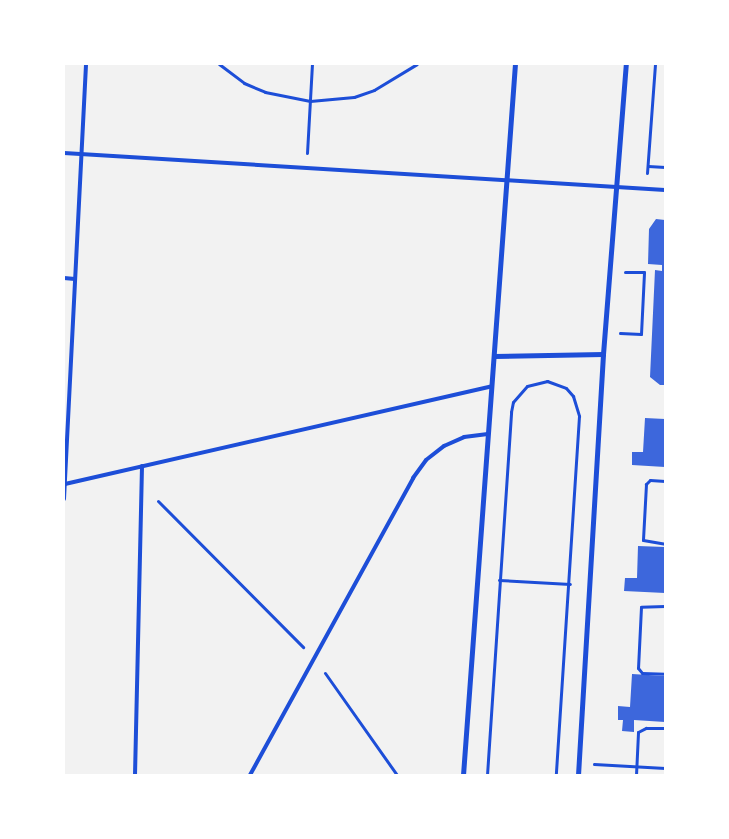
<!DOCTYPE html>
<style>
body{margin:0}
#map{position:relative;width:729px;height:839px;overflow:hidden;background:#f2f2f2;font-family:"Nunito Sans",sans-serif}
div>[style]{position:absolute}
.building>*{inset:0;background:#3d67dc}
.path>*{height:3px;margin:-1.5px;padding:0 1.5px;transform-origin:1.5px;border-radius:1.5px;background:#1d4ed8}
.service>*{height:4px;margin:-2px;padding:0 2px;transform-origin:2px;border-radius:2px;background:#1d4ed8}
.minor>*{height:5px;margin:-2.5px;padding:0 2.5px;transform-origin:2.5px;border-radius:2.5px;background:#1d4ed8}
span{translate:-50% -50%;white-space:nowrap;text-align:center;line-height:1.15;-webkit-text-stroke:4.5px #fff;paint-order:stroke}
.frame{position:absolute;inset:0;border:65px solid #fff;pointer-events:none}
</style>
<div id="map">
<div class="building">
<i style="clip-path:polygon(656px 219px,665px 220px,665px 385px,660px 385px,650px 377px,655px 270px,662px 271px,662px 265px,648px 264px,649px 229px)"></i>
<i style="clip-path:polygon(645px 418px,665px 419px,665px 467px,632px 465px,632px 452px,643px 452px)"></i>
<i style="clip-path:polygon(638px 546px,665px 547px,665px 593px,624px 591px,625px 578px,637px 578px)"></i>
<i style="clip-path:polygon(632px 674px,665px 676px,665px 722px,634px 720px,634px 732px,622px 731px,623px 720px,618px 720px,618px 706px,630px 707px)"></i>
</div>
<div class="path">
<i style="left:219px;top:64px;width:31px;rotate:37deg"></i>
<i style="left:244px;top:83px;width:23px;rotate:23deg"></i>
<i style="left:265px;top:92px;width:46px;rotate:11.3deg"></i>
<i style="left:310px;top:101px;width:44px;rotate:-5.2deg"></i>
<i style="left:354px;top:97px;width:21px;rotate:-19deg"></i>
<i style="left:374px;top:90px;width:50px;rotate:-31.2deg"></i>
<i style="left:307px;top:153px;width:89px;rotate:-86.8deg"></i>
<i style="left:648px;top:166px;width:17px;rotate:3deg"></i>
<i style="left:647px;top:173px;width:109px;rotate:-85.8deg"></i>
<i style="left:620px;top:333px;width:21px;rotate:3deg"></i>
<i style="left:641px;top:334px;width:62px;rotate:-87.2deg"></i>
<i style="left:644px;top:272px;width:19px;rotate:180deg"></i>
<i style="left:665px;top:481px;width:15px;rotate:-176deg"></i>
<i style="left:650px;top:480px;width:6px;rotate:135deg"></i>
<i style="left:646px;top:484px;width:56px;rotate:93.1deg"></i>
<i style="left:643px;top:540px;width:22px;rotate:10deg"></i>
<i style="left:158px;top:501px;width:206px;rotate:45.2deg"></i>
<i style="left:499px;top:580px;width:71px;rotate:3.2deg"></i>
<i style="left:665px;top:606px;width:24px;rotate:178deg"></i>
<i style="left:641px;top:607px;width:61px;rotate:92.8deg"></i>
<i style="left:638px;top:668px;width:6px;rotate:51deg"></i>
<i style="left:642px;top:673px;width:23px;rotate:2deg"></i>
<i style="left:325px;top:673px;width:125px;rotate:54.8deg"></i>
<i style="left:594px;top:764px;width:71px;rotate:3.2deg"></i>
<i style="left:487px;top:775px;width:364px;rotate:-86.2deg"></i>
<i style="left:511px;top:412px;width:10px;rotate:-79deg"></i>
<i style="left:513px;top:402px;width:21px;rotate:-49deg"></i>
<i style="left:527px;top:386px;width:21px;rotate:-14deg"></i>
<i style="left:547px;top:381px;width:20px;rotate:20deg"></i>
<i style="left:566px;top:388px;width:11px;rotate:49deg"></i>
<i style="left:573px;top:396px;width:21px;rotate:73deg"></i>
<i style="left:579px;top:416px;width:360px;rotate:93.7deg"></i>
<i style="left:636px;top:775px;width:43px;rotate:-87.3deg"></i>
<i style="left:638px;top:732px;width:9px;rotate:-27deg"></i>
<i style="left:646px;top:728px;width:19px"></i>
</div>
<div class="service">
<i style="left:64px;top:153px;width:602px;rotate:3.52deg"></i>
<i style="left:64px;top:278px;width:11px;rotate:5deg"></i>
<i style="left:65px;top:484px;width:438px;rotate:-12.9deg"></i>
<i style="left:64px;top:499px;width:436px;rotate:-87.1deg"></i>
<i style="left:135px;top:775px;width:309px;rotate:-88.7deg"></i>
<i style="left:250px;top:775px;width:339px;rotate:-61.2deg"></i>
<i style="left:413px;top:478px;width:22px;rotate:-54deg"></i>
<i style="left:426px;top:460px;width:23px;rotate:-38deg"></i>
<i style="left:444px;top:446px;width:22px;rotate:-24deg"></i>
<i style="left:464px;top:437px;width:24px;rotate:-7deg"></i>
</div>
<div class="minor">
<i style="left:494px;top:356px;width:109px;rotate:-1.1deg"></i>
<i style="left:463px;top:775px;width:713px;rotate:-85.82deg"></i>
<i style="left:578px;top:775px;width:422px;rotate:-86.6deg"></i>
<i style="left:603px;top:354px;width:291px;rotate:-85.5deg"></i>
</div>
<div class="frame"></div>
</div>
